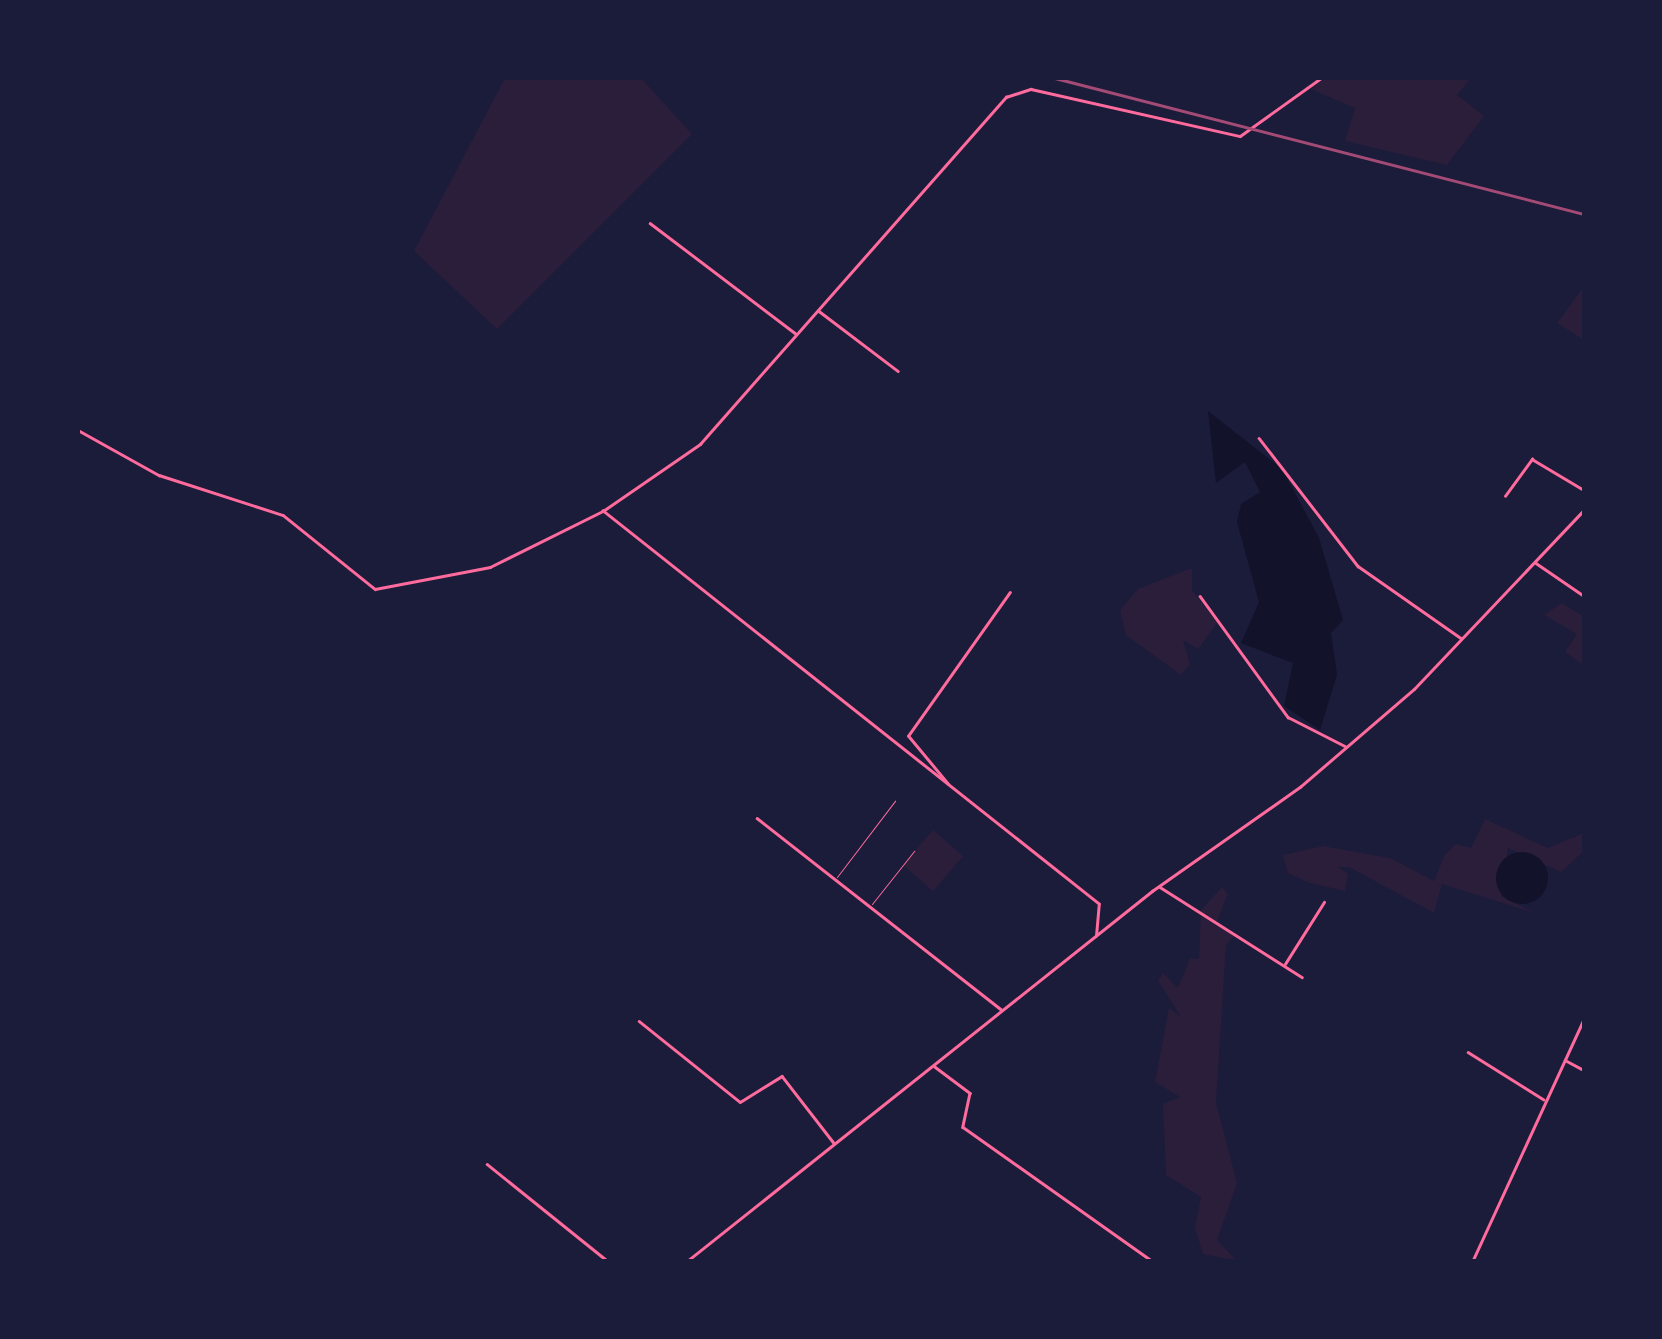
<!DOCTYPE html>
<style>
body{margin:0}
#map{position:relative;width:1662px;height:1339px;overflow:hidden;background:#1b1b3a;font-family:"Open Sans",sans-serif}
div>[style]{position:absolute}
.green>*{inset:0;background:#2a1e3b;transform-origin:0 0}
.water>*{inset:0;background:#12122b}
.round{border-radius:50%}
.service>*{height:1px;margin:-0.5px;padding:0 0.5px;transform-origin:0.5px;border-radius:0.5px;background:#ff6b9d}
.minor>*{height:2.5px;margin:-1.25px;padding:0 1.25px;transform-origin:1.25px;border-radius:1.25px;background:#ff6b9d}
.tertiary>*{height:2.5px;margin:-1.25px;padding:0 1.25px;transform-origin:1.25px;border-radius:1.25px;background:#ff6b9d}
.rail>*{height:2.5px;margin:-1.25px;padding:0 1.25px;transform-origin:1.25px;border-radius:1.25px;background:#a44b75}
span{translate:-50% -50%;white-space:nowrap;text-align:center;line-height:1.15;-webkit-text-stroke:9px #1b1b3a;paint-order:stroke}
.frame{position:absolute;inset:0;border:80px solid #1b1b3a;pointer-events:none}
</style>
<div id="map">
<div class="green">
<i style="clip-path:polygon(505px 78px,641px 78px,692px 134px,497px 329px,414px 251px)"></i>
<i style="clip-path:polygon(1326px 78px,1471px 78px,1457px 95px,1484px 116px,1447px 165px,1345px 141px,1355px 108px,1311px 89px)"></i>
<i style="clip-path:polygon(1584px 286px,1584px 340px,1557px 323px)"></i>
<i style="clip-path:polygon(1192px 568px,1192px 590px,1217px 623px,1198px 649px,1183px 640px,1190px 664px,1181px 675px,1126px 635px,1120px 610px,1138px 589px)"></i>
<i style="clip-path:polygon(1562px 603px,1584px 617px,1584px 665px,1565px 652px,1577px 634px,1544px 615px)"></i>
<i style="clip-path:polygon(1485px 819px,1548px 848px,1584px 833px,1584px 851px,1561px 872px,1508px 848px,1501px 896px,1535px 913px,1442px 884px,1434px 913px,1349px 867px,1338px 867px,1348px 874px,1345px 891px,1310px 883px,1288px 873px,1283px 855px,1323px 846px,1390px 858px,1434px 881px,1445px 854px,1456px 844px,1471px 848px)"></i>
<i style="left:933px;top:830px;width:40px;height:46px;rotate:41deg"></i>
<i style="clip-path:polygon(1222px 887px,1228px 894px,1216px 924px,1234px 936px,1226px 945px,1216px 1103px,1237px 1183px,1217px 1240px,1237px 1261px,1203px 1254px,1195px 1228px,1201px 1197px,1166px 1175px,1163px 1104px,1180px 1097px,1155px 1082px,1169px 1008px,1181px 1017px,1158px 981px,1163px 973px,1178px 988px,1190px 958px,1199px 959px,1201px 910px)"></i>
</div>
<div class="water">
<i style="clip-path:polygon(1208px 411px,1282px 469px,1319px 538px,1343px 620px,1331px 633px,1337px 675px,1320px 730px,1284px 706px,1293px 663px,1241px 643px,1259px 602px,1237px 522px,1241px 504px,1260px 492px,1245px 462px,1216px 483px)"></i>
<i class="round" style="left:1496px;top:852px;width:52px;height:52px"></i>
</div>
<div class="service">
<i style="left:837px;top:877px;width:96px;rotate:-52.7deg"></i>
<i style="left:872px;top:904px;width:68px;rotate:-51.6deg"></i>
</div>
<div class="minor">
<i style="left:650px;top:223px;width:182px;rotate:37.2deg"></i>
<i style="left:819px;top:311px;width:99px;rotate:37.2deg"></i>
<i style="left:78px;top:430px;width:93px;rotate:29.1deg"></i>
<i style="left:159px;top:475px;width:130px;rotate:17.9deg"></i>
<i style="left:283px;top:515px;width:118px;rotate:38.8deg"></i>
<i style="left:375px;top:589px;width:117px;rotate:-10.8deg"></i>
<i style="left:490px;top:567px;width:126px;rotate:-26.4deg"></i>
<i style="left:1259px;top:438px;width:162px;rotate:52.3deg"></i>
<i style="left:1358px;top:566px;width:126px;rotate:35deg"></i>
<i style="left:1505px;top:496px;width:46px;rotate:-53.9deg"></i>
<i style="left:1532px;top:459px;width:61px;rotate:30.8deg"></i>
<i style="left:1536px;top:563px;width:58px;rotate:34.5deg"></i>
<i style="left:1200px;top:596px;width:150px;rotate:54deg"></i>
<i style="left:1288px;top:717px;width:64px;rotate:27deg"></i>
<i style="left:948px;top:784px;width:62px;rotate:-129.8deg"></i>
<i style="left:908px;top:736px;width:176px;rotate:-54.7deg"></i>
<i style="left:757px;top:818px;width:310px;rotate:38.1deg"></i>
<i style="left:1160px;top:887px;width:168px;rotate:32.4deg"></i>
<i style="left:1096px;top:936px;width:32px;rotate:-85deg"></i>
<i style="left:1099px;top:904px;width:633px;rotate:-141.61deg"></i>
<i style="left:603px;top:511px;width:118px;rotate:-34.6deg"></i>
<i style="left:700px;top:444px;width:463px;rotate:-48.6deg"></i>
<i style="left:1006px;top:97px;width:26px;rotate:-18deg"></i>
<i style="left:1031px;top:89px;width:214px;rotate:12.7deg"></i>
<i style="left:1240px;top:136px;width:100px;rotate:-35.6deg"></i>
<i style="left:1285px;top:964px;width:73px;rotate:-57.8deg"></i>
<i style="left:639px;top:1021px;width:129px;rotate:38.7deg"></i>
<i style="left:740px;top:1102px;width:49px;rotate:-31.8deg"></i>
<i style="left:782px;top:1076px;width:85px;rotate:52.2deg"></i>
<i style="left:1468px;top:1052px;width:89px;rotate:32.1deg"></i>
<i style="left:1565px;top:1060px;width:21px;rotate:28deg"></i>
<i style="left:934px;top:1066px;width:45px;rotate:36.9deg"></i>
<i style="left:970px;top:1093px;width:35px;rotate:102deg"></i>
<i style="left:963px;top:1127px;width:234px;rotate:35.3deg"></i>
<i style="left:487px;top:1164px;width:156px;rotate:38.8deg"></i>
<i style="left:1472px;top:1262px;width:268px;rotate:-65.3deg"></i>
</div>
<div class="tertiary">
<i style="left:686px;top:1262px;width:596px;rotate:-38.52deg"></i>
<i style="left:1152px;top:891px;width:181px;rotate:-35.1deg"></i>
<i style="left:1300px;top:787px;width:150px;rotate:-40.7deg"></i>
<i style="left:1414px;top:689px;width:247px;rotate:-46.5deg"></i>
</div>
<div class="rail">
<i style="left:1055px;top:78px;width:546px;rotate:14.42deg"></i>
</div>
<div class="frame"></div>
</div>
